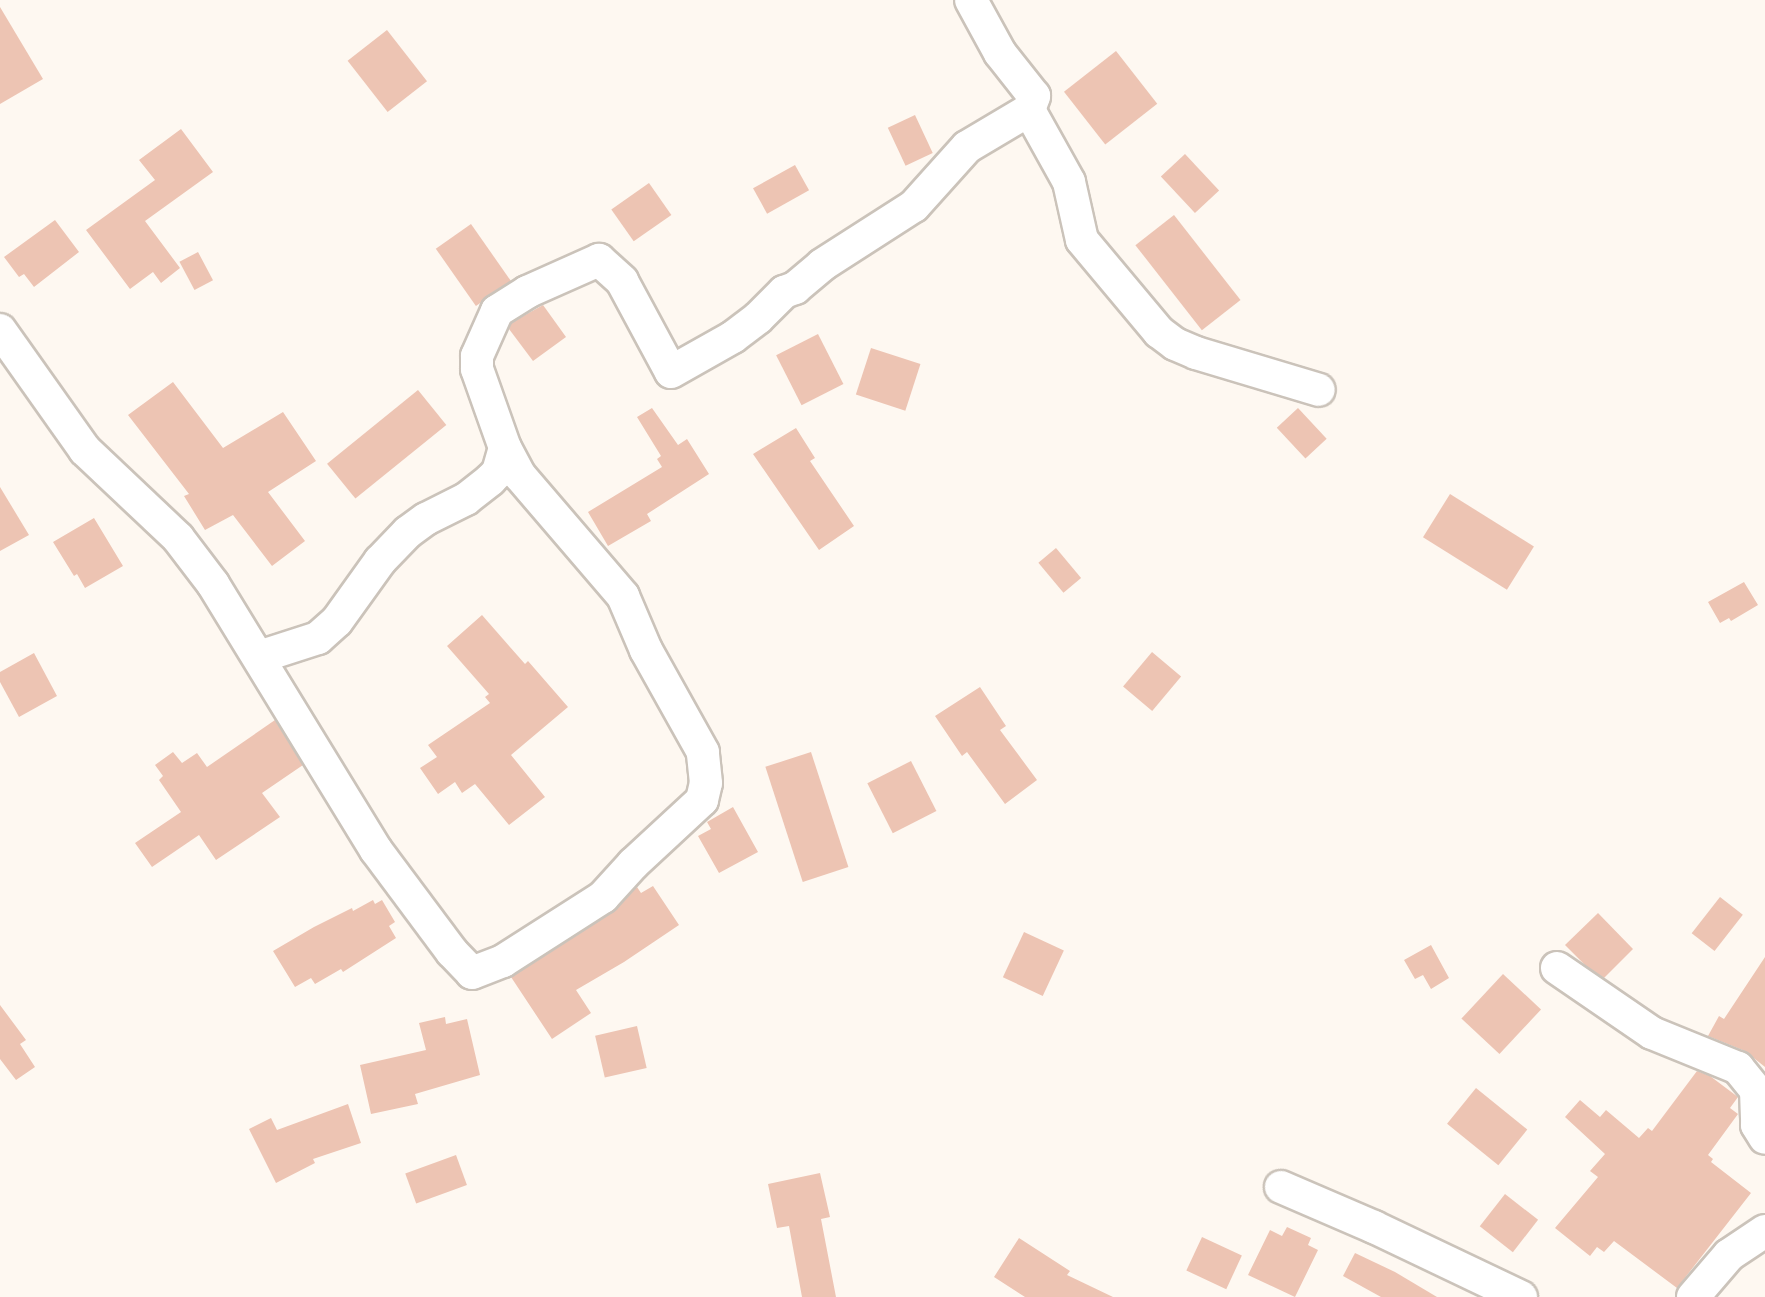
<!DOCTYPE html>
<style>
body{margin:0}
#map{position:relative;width:1765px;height:1297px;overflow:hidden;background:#fef8f1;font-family:"Source Sans 3",sans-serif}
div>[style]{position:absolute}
.building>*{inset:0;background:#edc4b3;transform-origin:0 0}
.roads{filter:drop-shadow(2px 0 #cbc3ba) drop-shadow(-2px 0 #cbc3ba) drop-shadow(0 2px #cbc3ba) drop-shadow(0 -2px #cbc3ba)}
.minor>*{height:32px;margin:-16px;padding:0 16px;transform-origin:16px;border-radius:16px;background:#fff}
span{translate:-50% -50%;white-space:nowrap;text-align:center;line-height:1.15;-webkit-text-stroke:6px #fff;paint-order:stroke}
</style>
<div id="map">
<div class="building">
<i style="clip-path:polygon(0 7px,43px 79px,0 104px)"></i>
<i style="left:387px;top:30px;width:65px;height:50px;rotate:52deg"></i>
<i style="left:1116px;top:51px;width:67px;height:66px;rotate:52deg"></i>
<i style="left:915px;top:115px;width:42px;height:30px;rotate:65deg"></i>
<i style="clip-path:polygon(181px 129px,213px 172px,145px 221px,180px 268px,161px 283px,153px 272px,130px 289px,86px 230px,155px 180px,139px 160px)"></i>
<i style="left:1185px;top:154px;width:50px;height:33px;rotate:47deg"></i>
<i style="left:795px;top:165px;width:29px;height:48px;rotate:61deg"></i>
<i style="left:649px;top:183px;width:39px;height:46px;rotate:55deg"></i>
<i style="left:1174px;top:215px;width:108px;height:49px;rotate:52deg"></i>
<i style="clip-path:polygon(55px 220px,79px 252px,34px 287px,24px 274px,19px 277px,4px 257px)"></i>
<i style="left:471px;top:224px;width:70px;height:43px;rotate:55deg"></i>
<i style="left:198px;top:252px;width:32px;height:21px;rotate:62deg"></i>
<i style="clip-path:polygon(543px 305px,566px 337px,533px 361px,509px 329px,511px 323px)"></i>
<i style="left:818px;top:334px;width:56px;height:47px;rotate:63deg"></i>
<i style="left:871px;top:348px;width:52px;height:49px;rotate:18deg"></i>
<i style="clip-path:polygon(173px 382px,223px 448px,283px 412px,316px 461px,268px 492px,305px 541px,272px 566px,233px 515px,205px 530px,184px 496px,189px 494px,128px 415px)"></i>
<i style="left:418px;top:390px;width:45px;height:117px;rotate:51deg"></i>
<i style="clip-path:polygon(652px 408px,678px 445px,687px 439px,709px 474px,647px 514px,651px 521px,608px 546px,588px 512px,662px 467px,657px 459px,661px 456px,637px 417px)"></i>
<i style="left:1298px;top:408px;width:42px;height:29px;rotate:47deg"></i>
<i style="clip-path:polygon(796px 428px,815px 458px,810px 461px,854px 526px,819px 550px,753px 454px)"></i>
<i style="clip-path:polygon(0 487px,29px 535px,0 551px)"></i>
<i style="left:1450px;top:494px;width:99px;height:51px;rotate:32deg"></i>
<i style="clip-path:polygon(94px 518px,123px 566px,85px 588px,77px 574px,74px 576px,53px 542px)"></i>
<i style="left:1056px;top:548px;width:39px;height:23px;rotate:50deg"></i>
<i style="clip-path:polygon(1744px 582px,1758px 605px,1731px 621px,1729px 618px,1720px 623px,1708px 602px)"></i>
<i style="clip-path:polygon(482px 615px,525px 664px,528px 661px,568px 707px,511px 755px,545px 797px,509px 825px,475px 784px,462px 793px,455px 782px,438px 794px,420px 768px,437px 757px,428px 745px,490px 703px,485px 697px,489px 694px,447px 646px)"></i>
<i style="left:1152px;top:652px;width:38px;height:45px;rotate:40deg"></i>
<i style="clip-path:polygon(34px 653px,57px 696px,19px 717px,0 682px,0 672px)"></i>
<i style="clip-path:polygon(980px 687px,1006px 726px,1000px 730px,1037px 780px,1005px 804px,967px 752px,962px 756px,935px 716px)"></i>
<i style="clip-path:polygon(275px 720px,303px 765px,262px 793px,280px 817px,216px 860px,199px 835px,152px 867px,135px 843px,181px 812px,159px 780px,163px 776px,155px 765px,173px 752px,182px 763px,197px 753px,207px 767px)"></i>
<i style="left:811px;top:752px;width:121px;height:48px;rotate:72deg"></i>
<i style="left:911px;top:761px;width:56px;height:49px;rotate:63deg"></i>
<i style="clip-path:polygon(733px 807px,758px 852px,719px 873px,698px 836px,711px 829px,707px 822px)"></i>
<i style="clip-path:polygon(653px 886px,679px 925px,624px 962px,576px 990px,591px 1013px,552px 1039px,511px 977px,613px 912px,637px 887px,641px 893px)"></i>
<i style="left:1720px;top:897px;width:29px;height:46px;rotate:38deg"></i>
<i style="clip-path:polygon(373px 900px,375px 904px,382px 900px,395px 922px,389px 926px,396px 938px,343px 972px,341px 969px,315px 984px,311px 978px,295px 987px,273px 951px,314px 927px,352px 908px,353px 911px)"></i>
<i style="clip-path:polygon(1598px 913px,1633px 949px,1604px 978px,1587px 967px,1565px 945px)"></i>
<i style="left:1024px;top:932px;width:44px;height:50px;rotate:25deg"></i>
<i style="clip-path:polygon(1431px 945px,1449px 978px,1431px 989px,1423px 975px,1415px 979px,1404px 960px)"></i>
<i style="clip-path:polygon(1765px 957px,1765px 1067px,1745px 1051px,1708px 1036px,1719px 1016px,1724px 1019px)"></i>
<i style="left:1503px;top:974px;width:52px;height:61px;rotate:43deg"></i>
<i style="clip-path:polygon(0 1005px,26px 1040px,20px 1044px,35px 1067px,16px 1080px,0 1059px)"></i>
<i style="clip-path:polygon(445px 1017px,446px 1024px,467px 1019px,480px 1075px,415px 1094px,418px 1104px,371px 1114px,360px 1065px,426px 1050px,419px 1023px)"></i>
<i style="left:637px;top:1026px;width:43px;height:43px;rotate:77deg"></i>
<i style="clip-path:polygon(1697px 1071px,1710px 1076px,1738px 1097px,1730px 1108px,1738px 1114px,1708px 1155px,1713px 1159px,1711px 1162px,1751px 1193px,1677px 1288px,1614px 1241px,1604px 1252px,1597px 1247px,1590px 1256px,1555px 1228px,1598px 1177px,1590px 1171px,1605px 1154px,1565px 1117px,1580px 1100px,1600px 1117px,1606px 1110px,1639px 1138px,1648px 1128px,1652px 1131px)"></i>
<i style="left:1476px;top:1088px;width:66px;height:46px;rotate:39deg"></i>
<i style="clip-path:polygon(348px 1104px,361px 1143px,313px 1159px,315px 1163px,276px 1183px,249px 1129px,271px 1118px,277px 1130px)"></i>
<i style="left:456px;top:1155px;width:32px;height:54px;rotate:70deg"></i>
<i style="clip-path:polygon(820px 1173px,830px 1217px,821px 1219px,836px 1297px,802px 1297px,789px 1226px,777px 1228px,768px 1184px)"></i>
<i style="left:1505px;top:1194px;width:42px;height:41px;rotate:38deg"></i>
<i style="clip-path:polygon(1287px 1227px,1311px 1238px,1308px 1245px,1318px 1250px,1295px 1297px,1248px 1275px,1270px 1230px,1282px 1236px)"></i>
<i style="left:1202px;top:1237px;width:44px;height:37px;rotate:25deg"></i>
<i style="clip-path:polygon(1019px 1238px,1070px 1271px,1067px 1275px,1113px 1297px,1025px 1297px,994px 1277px)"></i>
<i style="clip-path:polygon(1355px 1253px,1395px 1272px,1437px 1297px,1381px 1297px,1343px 1276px)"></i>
</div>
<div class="roads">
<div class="minor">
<i style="left:1029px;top:110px;width:82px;rotate:60.9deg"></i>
<i style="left:1069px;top:182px;width:59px;rotate:77.4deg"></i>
<i style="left:1082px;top:240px;width:120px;rotate:50.1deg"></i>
<i style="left:1159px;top:332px;width:20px;rotate:37deg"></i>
<i style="left:1175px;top:344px;width:23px;rotate:23deg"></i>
<i style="left:1196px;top:353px;width:128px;rotate:16.7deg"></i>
<i style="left:0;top:330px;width:147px;rotate:54.7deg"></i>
<i style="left:85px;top:450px;width:128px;rotate:43.4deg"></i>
<i style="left:178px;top:538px;width:58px;rotate:52.7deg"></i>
<i style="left:213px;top:584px;width:312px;rotate:58.5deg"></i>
<i style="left:376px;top:850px;width:127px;rotate:53.3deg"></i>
<i style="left:452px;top:952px;width:29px;rotate:46deg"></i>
<i style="left:472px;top:973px;width:33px;rotate:-21deg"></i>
<i style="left:503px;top:961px;width:119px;rotate:-32.6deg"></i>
<i style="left:603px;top:897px;width:45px;rotate:-47.7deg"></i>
<i style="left:633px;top:864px;width:94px;rotate:-42.8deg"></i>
<i style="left:702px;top:800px;width:17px;rotate:-77deg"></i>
<i style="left:706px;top:783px;width:31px;rotate:-96deg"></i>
<i style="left:703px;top:752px;width:117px;rotate:-119.2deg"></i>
<i style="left:646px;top:650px;width:59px;rotate:-113.1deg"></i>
<i style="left:623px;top:596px;width:158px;rotate:-130.6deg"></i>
<i style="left:520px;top:476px;width:32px;rotate:-118deg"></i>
<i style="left:505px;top:448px;width:84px;rotate:-109.5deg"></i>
<i style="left:477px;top:369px;width:13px;rotate:-90deg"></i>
<i style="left:477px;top:356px;width:49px;rotate:-66deg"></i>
<i style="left:497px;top:311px;width:36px;rotate:-32deg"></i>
<i style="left:527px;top:292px;width:79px;rotate:-24deg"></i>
<i style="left:599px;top:260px;width:31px;rotate:42deg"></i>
<i style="left:622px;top:281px;width:103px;rotate:61.7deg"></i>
<i style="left:671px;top:372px;width:71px;rotate:-29.4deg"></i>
<i style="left:733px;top:337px;width:31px;rotate:-37deg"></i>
<i style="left:758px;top:318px;width:37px;rotate:-45deg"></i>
<i style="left:784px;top:292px;width:12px;rotate:-20deg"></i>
<i style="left:795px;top:288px;width:35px;rotate:-40deg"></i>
<i style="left:822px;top:265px;width:109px;rotate:-32.7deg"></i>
<i style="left:914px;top:206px;width:79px;rotate:-48.1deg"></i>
<i style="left:967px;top:147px;width:72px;rotate:-30.8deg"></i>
<i style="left:1029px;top:110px;width:15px;rotate:-70deg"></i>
<i style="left:1034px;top:96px;width:55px;rotate:-128.3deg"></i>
<i style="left:1000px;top:53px;width:60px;rotate:-118.7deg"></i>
<i style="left:259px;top:657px;width:62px;rotate:-17.9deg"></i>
<i style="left:318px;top:638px;width:25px;rotate:-42deg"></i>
<i style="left:337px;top:621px;width:74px;rotate:-54.4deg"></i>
<i style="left:380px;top:561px;width:40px;rotate:-46deg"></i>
<i style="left:408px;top:532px;width:22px;rotate:-36deg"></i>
<i style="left:426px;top:519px;width:45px;rotate:-26.6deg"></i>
<i style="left:466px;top:499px;width:31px;rotate:-38deg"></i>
<i style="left:490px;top:480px;width:11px;rotate:-45deg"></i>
<i style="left:498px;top:472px;width:25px;rotate:-74deg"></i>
<i style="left:1557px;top:968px;width:115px;rotate:34.4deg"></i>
<i style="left:1652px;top:1033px;width:93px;rotate:22.1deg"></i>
<i style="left:1738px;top:1068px;width:28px;rotate:51deg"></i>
<i style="left:1756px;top:1090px;width:35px;rotate:88deg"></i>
<i style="left:1757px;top:1125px;width:15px;rotate:58deg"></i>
<i style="left:1281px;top:1187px;width:101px;rotate:23.3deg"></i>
<i style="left:1374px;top:1227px;width:163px;rotate:25.5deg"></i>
<i style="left:1693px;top:1297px;width:55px;rotate:-49.4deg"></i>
<i style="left:1729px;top:1255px;width:43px;rotate:-33.7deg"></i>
</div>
</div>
</div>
